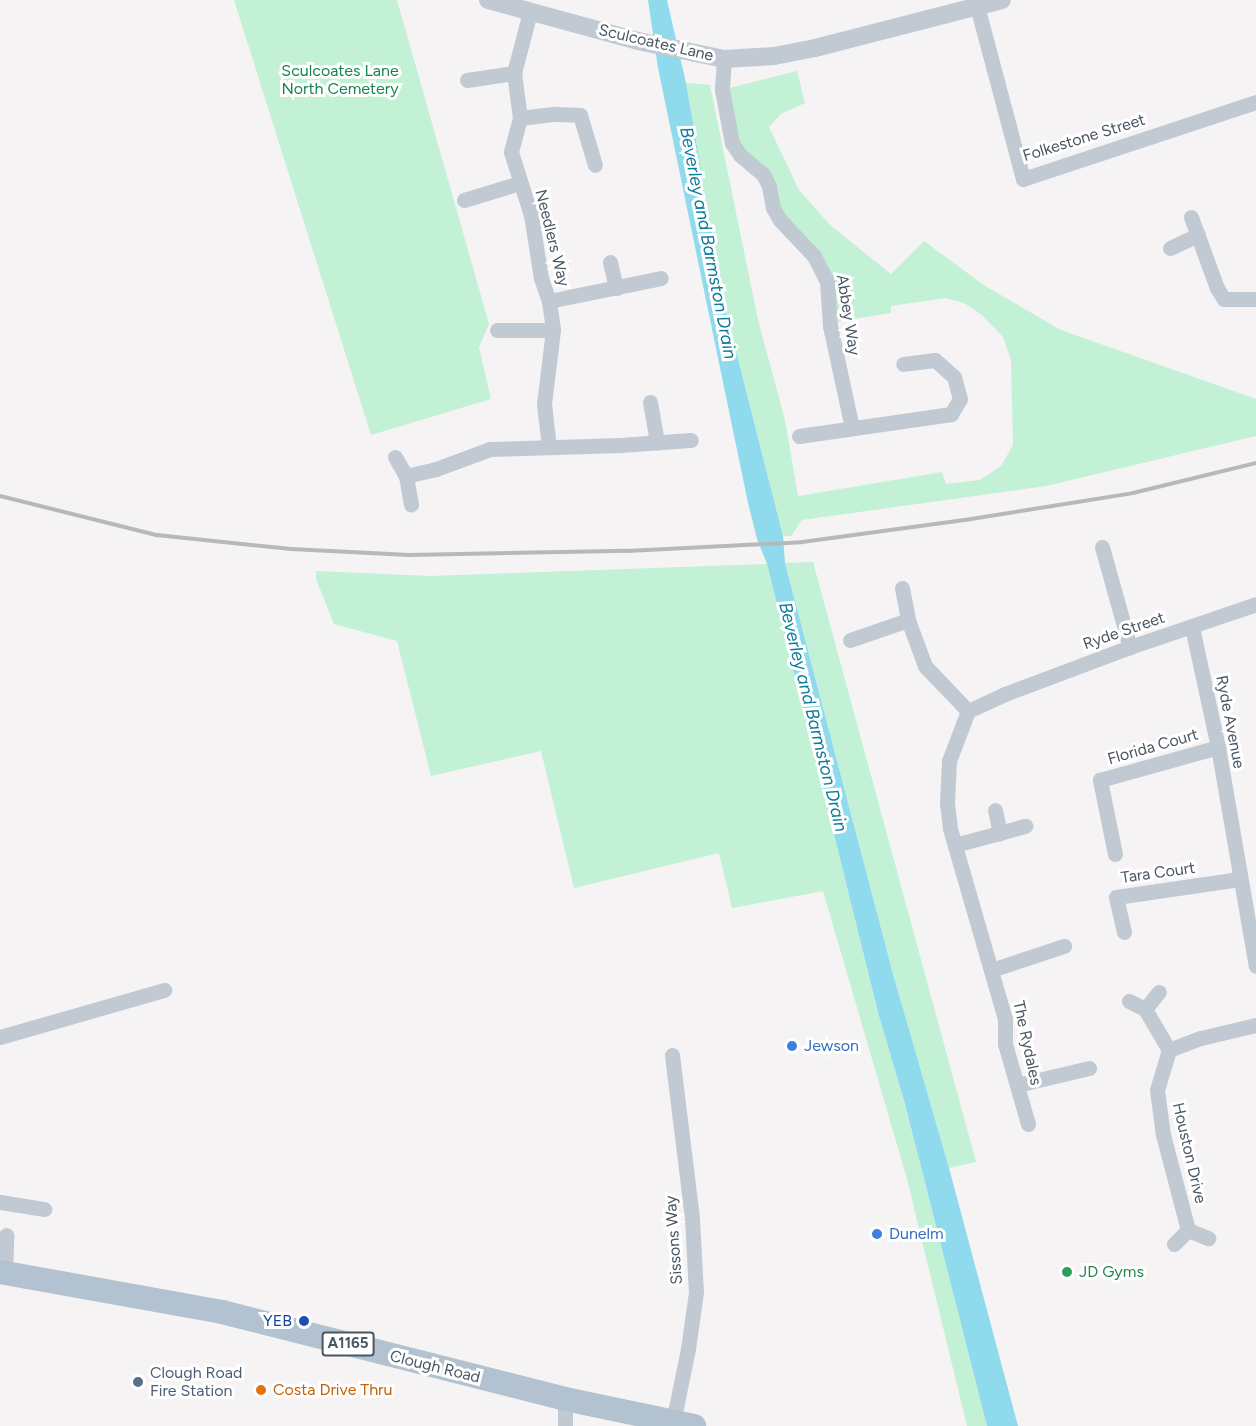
<!DOCTYPE html>
<style>
body{margin:0}
#map{position:relative;width:1256px;height:1426px;overflow:hidden;background:#f5f3f3;font-family:Figtree,sans-serif}
div>[style]{position:absolute}
.green>*{inset:0;background:#c3f1d5}
.water>*{inset:0;background:#90daee}
.minor>*{height:15px;margin:-7.5px;padding:0 7.5px;transform-origin:7.5px;border-radius:7.5px;background:#c1cad2}
.tertiary>*{height:18px;margin:-9px;padding:0 9px;transform-origin:9px;border-radius:9px;background:#c1cad2}
.primary>*{height:24px;margin:-12px;padding:0 12px;transform-origin:12px;border-radius:12px;background:#b3c2d1}
.rail>*{height:4px;margin:-2px;padding:0 2px;transform-origin:2px;border-radius:2px;background:#b5b8bd}
.dots>*{width:16px;height:16px;translate:-50% -50%;box-sizing:border-box;border:3px solid #fff;border-radius:50%}
span{translate:-50% -50%;white-space:nowrap;text-align:center;line-height:1.15;-webkit-text-stroke:6px #fff;paint-order:stroke}
.shield-label span{padding:2px 4px;background:#fff;border:2px solid;border-radius:4px;-webkit-text-stroke-width:0}
.shield-label{font-size:15px;color:#4a5661;font-weight:700}
.street-label{font-size:16px;color:#4a5661}
.park-label{font-size:16px;color:#17864f}
.shop-label{font-size:16px;color:#366cbe}
.left{translate:0 -50%;text-align:left}
.leisure-label{font-size:16px;color:#27864d}
.transit-label{font-size:16px;color:#164399}
.right{translate:-100% -50%;text-align:right}
.service-label{font-size:16px;color:#4e5e75}
.food-label{font-size:16px;color:#c56008}
.water-label{font-size:18px;color:#0c7c9b;font-style:italic}
</style>
<div id="map">
<div class="green">
<i style="clip-path:polygon(234px 0,397px 0,489px 324px,479px 347px,491px 399px,371px 435px)"></i>
<i style="clip-path:polygon(797px 71px,805px 103px,781px 114px,769px 127px,799px 190px,830px 225px,891px 274px,924px 241px,985px 286px,1061px 330px,1256px 399px,1256px 436px,1046px 486px,802px 520px,791px 536px,783px 536px,725px 308px,686px 83px,710px 85px,758px 320px,785px 420px,798px 496px,942px 472px,946px 484px,980px 480px,1001px 466px,1013px 445px,1011px 360px,1003px 337px,982px 315px,964px 303px,946px 298px,891px 306px,891px 313px,836px 322px,826px 265px,791px 231px,744px 158px,722px 90px)"></i>
<i style="clip-path:polygon(813px 562px,976px 1162px,949px 1168px,893px 974px,785px 563px)"></i>
<i style="clip-path:polygon(767px 564px,879px 1016px,905px 1104px,987px 1426px,967px 1426px,907px 1179px,823px 891px,732px 908px,719px 853px,574px 888px,541px 751px,431px 776px,397px 641px,334px 624px,316px 579px,316px 571px,430px 576px)"></i>
</div>
<div class="water">
<i style="clip-path:polygon(648px 0,667px 0,686px 83px,725px 308px,783px 536px,785px 563px,893px 974px,949px 1168px,1018px 1426px,987px 1426px,905px 1104px,879px 1016px,767px 564px,757px 539px,748px 503px,658px 68px)"></i>
</div>
<div class="minor">
<i style="left:977px;top:6px;width:179px;rotate:75.1deg"></i>
<i style="left:1023px;top:179px;width:245px;rotate:-18.3deg"></i>
<i style="left:530px;top:12px;width:63px;rotate:104.7deg"></i>
<i style="left:514px;top:73px;width:45px;rotate:82.4deg"></i>
<i style="left:520px;top:118px;width:35px;rotate:-7deg"></i>
<i style="left:555px;top:114px;width:25px;rotate:2deg"></i>
<i style="left:580px;top:115px;width:52px;rotate:73.3deg"></i>
<i style="left:724px;top:59px;width:31px;rotate:94deg"></i>
<i style="left:722px;top:90px;width:54px;rotate:79.3deg"></i>
<i style="left:732px;top:143px;width:14px;rotate:56deg"></i>
<i style="left:740px;top:155px;width:30px;rotate:40deg"></i>
<i style="left:763px;top:174px;width:13px;rotate:63deg"></i>
<i style="left:769px;top:186px;width:22px;rotate:80deg"></i>
<i style="left:773px;top:208px;width:14px;rotate:60deg"></i>
<i style="left:780px;top:220px;width:50px;rotate:46.6deg"></i>
<i style="left:814px;top:256px;width:28px;rotate:63deg"></i>
<i style="left:827px;top:281px;width:45px;rotate:86.2deg"></i>
<i style="left:830px;top:326px;width:104px;rotate:77.8deg"></i>
<i style="left:467px;top:80px;width:48px;rotate:-8.5deg"></i>
<i style="left:520px;top:118px;width:35px;rotate:105deg"></i>
<i style="left:511px;top:152px;width:66px;rotate:72.4deg"></i>
<i style="left:531px;top:215px;width:64px;rotate:81deg"></i>
<i style="left:541px;top:278px;width:24px;rotate:71deg"></i>
<i style="left:549px;top:301px;width:29px;rotate:82deg"></i>
<i style="left:553px;top:330px;width:75px;rotate:96.9deg"></i>
<i style="left:544px;top:404px;width:43px;rotate:83.4deg"></i>
<i style="left:464px;top:200px;width:59px;rotate:-16.9deg"></i>
<i style="left:1191px;top:217px;width:76px;rotate:69.9deg"></i>
<i style="left:1217px;top:288px;width:13px;rotate:58deg"></i>
<i style="left:1224px;top:299px;width:32px"></i>
<i style="left:1170px;top:248px;width:31px;rotate:-25deg"></i>
<i style="left:610px;top:262px;width:27px;rotate:77deg"></i>
<i style="left:549px;top:301px;width:114px;rotate:-11.6deg"></i>
<i style="left:497px;top:330px;width:56px"></i>
<i style="left:650px;top:402px;width:41px;rotate:80.1deg"></i>
<i style="left:799px;top:436px;width:154px;rotate:-8.2deg"></i>
<i style="left:951px;top:414px;width:17px;rotate:-59deg"></i>
<i style="left:960px;top:399px;width:23px;rotate:-105deg"></i>
<i style="left:954px;top:377px;width:25px;rotate:-138deg"></i>
<i style="left:935px;top:360px;width:32px;rotate:173deg"></i>
<i style="left:395px;top:457px;width:22px;rotate:60deg"></i>
<i style="left:406px;top:476px;width:29px;rotate:80deg"></i>
<i style="left:406px;top:476px;width:31px;rotate:-13deg"></i>
<i style="left:436px;top:469px;width:58px;rotate:-20.3deg"></i>
<i style="left:490px;top:449px;width:130px;rotate:-1.8deg"></i>
<i style="left:620px;top:445px;width:71px;rotate:-4deg"></i>
<i style="left:1102px;top:547px;width:104px;rotate:74.4deg"></i>
<i style="left:902px;top:588px;width:33px;rotate:79deg"></i>
<i style="left:1192px;top:627px;width:123px;rotate:77.8deg"></i>
<i style="left:1218px;top:747px;width:222px;rotate:80.2deg"></i>
<i style="left:850px;top:640px;width:61px;rotate:-19deg"></i>
<i style="left:908px;top:620px;width:49px;rotate:69.7deg"></i>
<i style="left:925px;top:666px;width:62px;rotate:46.3deg"></i>
<i style="left:995px;top:810px;width:24px;rotate:78deg"></i>
<i style="left:955px;top:845px;width:73px;rotate:-15.2deg"></i>
<i style="left:1115px;top:854px;width:76px;rotate:-101.5deg"></i>
<i style="left:1100px;top:780px;width:123px;rotate:-15.6deg"></i>
<i style="left:1124px;top:932px;width:36px;rotate:-103deg"></i>
<i style="left:1116px;top:897px;width:125px;rotate:-8.3deg"></i>
<i style="left:991px;top:970px;width:77px;rotate:-18.2deg"></i>
<i style="left:1129px;top:1001px;width:18px;rotate:27deg"></i>
<i style="left:1145px;top:1009px;width:22px;rotate:-51deg"></i>
<i style="left:1145px;top:1009px;width:48px;rotate:59.7deg"></i>
<i style="left:0;top:1037px;width:171px;rotate:-16deg"></i>
<i style="left:672px;top:1055px;width:165px;rotate:83deg"></i>
<i style="left:692px;top:1219px;width:73px;rotate:86.9deg"></i>
<i style="left:696px;top:1292px;width:58px;rotate:98deg"></i>
<i style="left:688px;top:1349px;width:75px;rotate:101.6deg"></i>
<i style="left:1017px;top:1085px;width:74px;rotate:-13.3deg"></i>
<i style="left:1028px;top:1124px;width:83px;rotate:-106deg"></i>
<i style="left:1005px;top:1044px;width:25px;rotate:-90deg"></i>
<i style="left:1005px;top:1019px;width:199px;rotate:-106.1deg"></i>
<i style="left:950px;top:828px;width:25px;rotate:-97deg"></i>
<i style="left:947px;top:803px;width:42px;rotate:-87.3deg"></i>
<i style="left:949px;top:761px;width:53px;rotate:-69.2deg"></i>
<i style="left:968px;top:711px;width:41px;rotate:-24.7deg"></i>
<i style="left:1005px;top:694px;width:134px;rotate:-20.6deg"></i>
<i style="left:1130px;top:647px;width:133px;rotate:-18.8deg"></i>
<i style="left:0;top:1202px;width:45px;rotate:9deg"></i>
<i style="left:1188px;top:1230px;width:98px;rotate:-104.7deg"></i>
<i style="left:1163px;top:1135px;width:45px;rotate:-97.6deg"></i>
<i style="left:1157px;top:1090px;width:42px;rotate:-73.3deg"></i>
<i style="left:1169px;top:1050px;width:34px;rotate:-21deg"></i>
<i style="left:1201px;top:1038px;width:57px;rotate:-13.3deg"></i>
<i style="left:1174px;top:1244px;width:20px;rotate:-45deg"></i>
<i style="left:1188px;top:1230px;width:22px;rotate:22deg"></i>
<i style="left:5px;top:1273px;width:38px;rotate:-88deg"></i>
<i style="left:565px;top:1426px;width:27px;rotate:-90deg"></i>
</div>
<div class="tertiary">
<i style="left:488px;top:0;width:156px;rotate:15.3deg"></i>
<i style="left:638px;top:41px;width:88px;rotate:11.8deg"></i>
<i style="left:724px;top:59px;width:50px;rotate:-3.4deg"></i>
<i style="left:774px;top:56px;width:42px;rotate:-11deg"></i>
<i style="left:815px;top:48px;width:193px;rotate:-14.4deg"></i>
</div>
<div class="primary">
<i style="left:0;top:1272px;width:226px;rotate:10.2deg"></i>
<i style="left:222px;top:1312px;width:354px;rotate:14.2deg"></i>
<i style="left:565px;top:1399px;width:132px;rotate:11.8deg"></i>
</div>
<div class="rail">
<i style="left:0;top:496px;width:162px;rotate:14deg"></i>
<i style="left:157px;top:535px;width:135px;rotate:6deg"></i>
<i style="left:291px;top:549px;width:118px;rotate:2.9deg"></i>
<i style="left:409px;top:555px;width:218px;rotate:-1.1deg"></i>
<i style="left:627px;top:551px;width:175px;rotate:-2.9deg"></i>
<i style="left:802px;top:542px;width:164px;rotate:-7.7deg"></i>
<i style="left:965px;top:520px;width:170px;rotate:-9.1deg"></i>
<i style="left:1133px;top:493px;width:127px;rotate:-13.7deg"></i>
</div>
<div class="dots">
<i style="left:792px;top:1046px;background:#3f7fe0"></i>
<i style="left:877px;top:1234px;background:#3f7fe0"></i>
<i style="left:1067px;top:1272px;background:#2e9e5b"></i>
<i style="left:304px;top:1321px;background:#1a4fb4"></i>
<i style="left:138px;top:1382px;background:#5c6f8a"></i>
<i style="left:261px;top:1390px;background:#e8710a"></i>
</div>
<div class="shield-label">
<span style="left:348px;top:1344px">A1165</span>
</div>
<div class="street-label">
<span style="left:656px;top:43px;rotate:13deg">Sculcoates Lane</span>
<span style="left:1084px;top:138px;rotate:-17deg">Folkestone Street</span>
<span style="left:552px;top:238px;rotate:76deg">Needlers Way</span>
<span style="left:848px;top:315px;rotate:81deg">Abbey Way</span>
<span style="left:1124px;top:631px;rotate:-19deg">Ryde Street</span>
<span style="left:1230px;top:722px;rotate:79deg">Ryde Avenue</span>
<span style="left:1153px;top:747px;rotate:-16deg">Florida Court</span>
<span style="left:1158px;top:873px;rotate:-8deg">Tara Court</span>
<span style="left:1027px;top:1043px;rotate:78deg">The Rydales</span>
<span style="left:1189px;top:1153px;rotate:77deg">Houston Drive</span>
<span style="left:674px;top:1240px;rotate:-94deg">Sissons Way</span>
<span style="left:435px;top:1367px;rotate:14deg">Clough Road</span>
</div>
<div class="park-label">
<span style="left:340px;top:80px">Sculcoates Lane<br>North Cemetery</span>
</div>
<div class="shop-label">
<span class="left" style="left:804px;top:1046px">Jewson</span>
<span class="left" style="left:889px;top:1234px">Dunelm</span>
</div>
<div class="leisure-label">
<span class="left" style="left:1079px;top:1272px">JD Gyms</span>
</div>
<div class="transit-label">
<span class="right" style="left:292px;top:1321px">YEB</span>
</div>
<div class="service-label">
<span class="left" style="left:150px;top:1382px">Clough Road<br>Fire Station</span>
</div>
<div class="food-label">
<span class="left" style="left:273px;top:1390px">Costa Drive Thru</span>
</div>
<div class="water-label">
<span style="left:708px;top:243px;rotate:79deg">Beverley and Barmston Drain</span>
<span style="left:813px;top:717px;rotate:76deg">Beverley and Barmston Drain</span>
</div>
</div>
